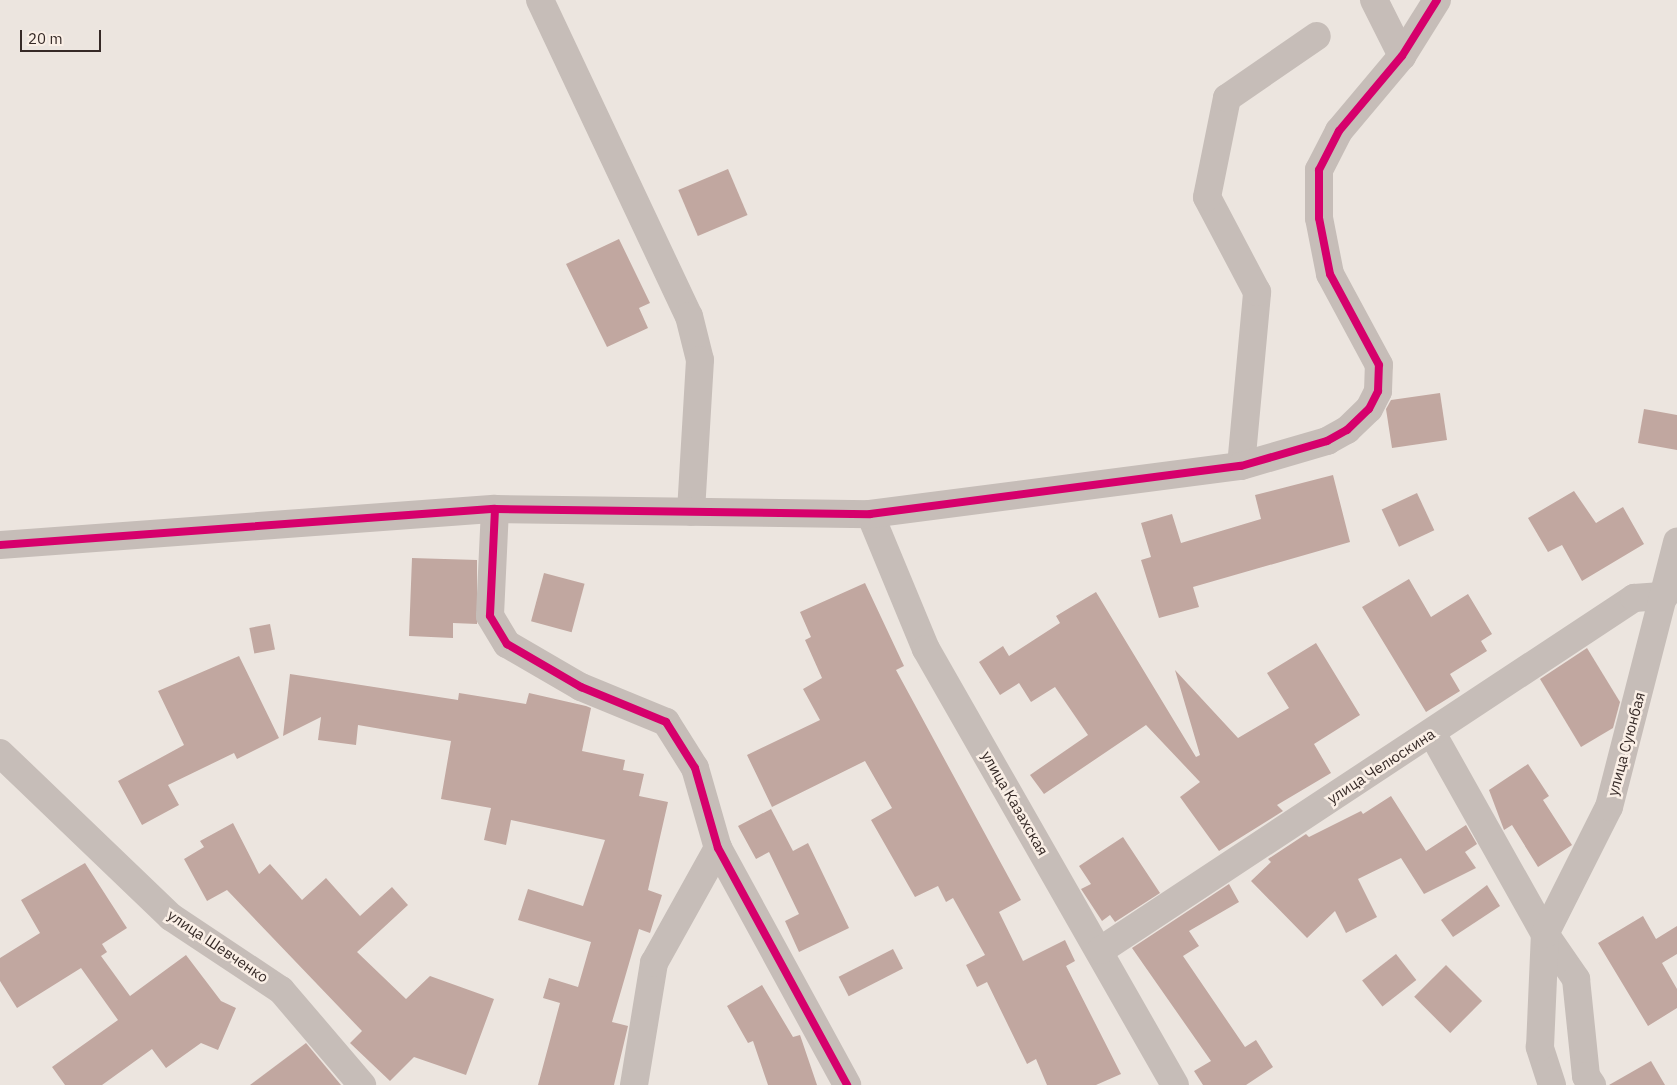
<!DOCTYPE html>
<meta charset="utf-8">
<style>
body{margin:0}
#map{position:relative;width:1677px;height:1085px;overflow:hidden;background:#ece5df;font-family:"IBM Plex Sans",sans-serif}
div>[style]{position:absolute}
.building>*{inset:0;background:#c1a7a0;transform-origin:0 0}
.minor>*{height:28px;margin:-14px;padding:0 14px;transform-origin:14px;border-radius:14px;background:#c6bdb8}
.cycleway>*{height:8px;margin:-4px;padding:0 4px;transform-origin:4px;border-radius:4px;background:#d6006c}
span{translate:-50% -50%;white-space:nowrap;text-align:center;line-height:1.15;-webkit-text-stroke:5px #faefe6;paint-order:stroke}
.street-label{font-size:15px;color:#362a27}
.scale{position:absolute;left:20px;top:30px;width:81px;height:22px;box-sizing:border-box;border:2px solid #362a27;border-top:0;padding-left:6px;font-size:15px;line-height:18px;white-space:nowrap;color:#362a27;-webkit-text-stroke:4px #faefe6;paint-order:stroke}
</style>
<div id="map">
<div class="building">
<i style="left:728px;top:169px;width:50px;height:54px;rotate:67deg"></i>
<i style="clip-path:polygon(619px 239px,650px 303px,639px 308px,648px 328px,607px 347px,566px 264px)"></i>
<i style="clip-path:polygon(1440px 393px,1447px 440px,1392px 448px,1386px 409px,1391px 400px)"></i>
<i style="clip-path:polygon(1644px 409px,1677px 415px,1677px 450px,1638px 443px)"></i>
<i style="clip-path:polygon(1333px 475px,1350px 542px,1193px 587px,1199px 607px,1159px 618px,1141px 560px,1151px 557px,1141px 523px,1172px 514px,1181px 543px,1261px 519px,1255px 495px)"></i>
<i style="clip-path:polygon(1574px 491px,1596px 523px,1623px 507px,1644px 544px,1582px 581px,1562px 545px,1548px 552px,1528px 518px)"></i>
<i style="left:1417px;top:493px;width:41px;height:39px;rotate:65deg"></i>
<i style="clip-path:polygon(412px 558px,477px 560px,477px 624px,453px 623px,453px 638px,409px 636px)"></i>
<i style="left:544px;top:573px;width:42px;height:50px;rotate:15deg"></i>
<i style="clip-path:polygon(1409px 579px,1431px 617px,1468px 594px,1492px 634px,1481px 641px,1487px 651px,1450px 674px,1460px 691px,1426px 712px,1362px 607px)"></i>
<i style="clip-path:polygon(865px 583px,904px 666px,896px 670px,1021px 900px,999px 912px,1023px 961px,1065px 940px,1075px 961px,1066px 966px,1121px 1074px,1096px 1085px,1047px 1085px,1036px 1059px,1027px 1064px,987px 982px,977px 987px,966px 965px,985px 955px,953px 898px,946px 902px,938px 886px,915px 897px,871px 820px,892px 808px,865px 761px,772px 807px,747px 755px,820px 720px,803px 689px,822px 678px,805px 640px,811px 637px,800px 612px)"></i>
<i style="clip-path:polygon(1096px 592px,1196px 757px,1200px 755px,1175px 670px,1238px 738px,1289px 708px,1267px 673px,1316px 643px,1360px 715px,1314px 744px,1331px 773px,1277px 805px,1283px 811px,1219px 851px,1180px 797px,1200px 782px,1146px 725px,1044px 794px,1030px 775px,1088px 735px,1055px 687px,1031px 702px,1019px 683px,1000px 695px,979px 662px,1003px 646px,1009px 656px,1060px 623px,1056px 616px)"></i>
<i style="left:270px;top:624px;width:26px;height:21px;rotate:79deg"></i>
<i style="clip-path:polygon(1587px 648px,1620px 702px,1613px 728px,1581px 747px,1540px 679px)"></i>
<i style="clip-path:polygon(239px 656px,279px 738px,237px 759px,234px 753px,168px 785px,179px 805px,142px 825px,118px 781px,184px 745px,158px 691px)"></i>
<i style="clip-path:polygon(290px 674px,458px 700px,459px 693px,526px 704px,529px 693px,586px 706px,591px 708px,582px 751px,625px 760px,623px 770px,644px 774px,639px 796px,668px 802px,648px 890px,662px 895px,650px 933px,639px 929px,612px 1022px,628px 1026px,614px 1085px,538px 1085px,560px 1003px,543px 998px,549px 978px,578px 987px,591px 942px,518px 920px,528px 889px,583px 906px,605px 840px,511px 820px,506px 845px,484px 840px,491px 808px,441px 799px,451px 741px,358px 725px,356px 745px,318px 740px,321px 717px,283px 736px)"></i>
<i style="clip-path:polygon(1528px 764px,1549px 796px,1543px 800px,1572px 845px,1538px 867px,1512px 825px,1504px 830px,1489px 790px)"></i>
<i style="clip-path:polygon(1391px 796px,1426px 851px,1466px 825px,1477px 844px,1465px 852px,1476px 868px,1424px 894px,1401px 858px,1358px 879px,1377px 917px,1346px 933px,1335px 911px,1307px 938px,1251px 881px,1271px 862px,1268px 859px,1306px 834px,1309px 837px,1361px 811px,1363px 814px)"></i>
<i style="clip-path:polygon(771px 809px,793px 851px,808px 843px,849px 928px,799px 952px,785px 921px,799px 914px,769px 852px,756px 859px,738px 826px)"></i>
<i style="clip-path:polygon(233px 823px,259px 874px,270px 864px,302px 900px,326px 878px,360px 916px,392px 887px,408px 905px,357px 952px,406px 999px,430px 976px,494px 999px,466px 1075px,414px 1057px,390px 1081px,350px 1043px,362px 1031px,227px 890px,207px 901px,184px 859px,204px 847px,200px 841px)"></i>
<i style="clip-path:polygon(1123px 837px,1160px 893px,1115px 922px,1110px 915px,1102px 921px,1081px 889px,1091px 884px,1079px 866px)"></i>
<i style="clip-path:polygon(85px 863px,127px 928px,102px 944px,107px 952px,101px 956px,130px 996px,186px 955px,221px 1001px,236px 1008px,218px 1050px,201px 1043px,166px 1068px,152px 1049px,102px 1085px,65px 1085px,52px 1067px,118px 1020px,81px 968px,17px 1008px,0 981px,0 958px,40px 933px,21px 900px)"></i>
<i style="clip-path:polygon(1229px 884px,1239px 902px,1189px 931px,1199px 946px,1183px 956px,1245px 1047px,1256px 1040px,1273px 1067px,1246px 1085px,1203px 1085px,1194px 1071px,1211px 1061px,1132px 948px)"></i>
<i style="clip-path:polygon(1487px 885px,1500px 906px,1453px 937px,1441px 920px)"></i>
<i style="clip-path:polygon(1643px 916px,1656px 939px,1677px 926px,1677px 954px,1662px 963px,1677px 989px,1677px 1008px,1648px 1026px,1598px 943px)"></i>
<i style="left:893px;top:949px;width:22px;height:61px;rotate:63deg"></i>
<i style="left:1396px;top:954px;width:33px;height:43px;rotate:52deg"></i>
<i style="left:1446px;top:965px;width:51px;height:45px;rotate:45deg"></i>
<i style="clip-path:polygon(762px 985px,793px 1037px,800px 1035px,817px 1085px,768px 1085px,753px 1041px,748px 1043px,727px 1006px)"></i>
<i style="clip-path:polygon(306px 1043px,341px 1085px,250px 1085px)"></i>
<i style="clip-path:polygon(1651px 1061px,1665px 1085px,1609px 1085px)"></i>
</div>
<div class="minor">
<i style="left:540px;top:0;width:349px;rotate:64.8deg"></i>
<i style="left:689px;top:316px;width:45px;rotate:76deg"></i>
<i style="left:700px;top:360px;width:152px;rotate:93.4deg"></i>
<i style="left:1374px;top:0;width:63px;rotate:63.4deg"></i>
<i style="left:1241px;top:466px;width:175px;rotate:-84.7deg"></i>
<i style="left:1257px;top:292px;width:107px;rotate:-117.8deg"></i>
<i style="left:1207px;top:197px;width:101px;rotate:-78.6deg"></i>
<i style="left:1227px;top:98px;width:109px;rotate:-34.6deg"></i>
<i style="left:495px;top:509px;width:107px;rotate:92.7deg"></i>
<i style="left:490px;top:616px;width:33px;rotate:59deg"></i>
<i style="left:507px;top:644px;width:86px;rotate:30.2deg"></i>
<i style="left:581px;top:687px;width:92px;rotate:22.4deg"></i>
<i style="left:666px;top:722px;width:54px;rotate:57.8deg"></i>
<i style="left:695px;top:768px;width:83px;rotate:74deg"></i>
<i style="left:718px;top:848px;width:270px;rotate:61.4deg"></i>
<i style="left:870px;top:514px;width:146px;rotate:67.5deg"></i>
<i style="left:926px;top:649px;width:502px;rotate:60.27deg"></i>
<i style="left:0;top:545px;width:496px;rotate:-4.2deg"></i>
<i style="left:495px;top:509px;width:375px;rotate:0.8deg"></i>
<i style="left:870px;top:514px;width:374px;rotate:-7.4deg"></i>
<i style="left:1241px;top:466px;width:90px;rotate:-16.2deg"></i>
<i style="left:1327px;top:441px;width:23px;rotate:-29deg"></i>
<i style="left:1347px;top:430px;width:30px;rotate:-44deg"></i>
<i style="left:1369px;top:409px;width:20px;rotate:-63deg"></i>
<i style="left:1378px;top:391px;width:26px;rotate:-88deg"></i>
<i style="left:1379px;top:365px;width:103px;rotate:-118.3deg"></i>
<i style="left:1330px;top:274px;width:57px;rotate:-101.1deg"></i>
<i style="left:1319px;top:218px;width:48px;rotate:-90deg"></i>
<i style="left:1319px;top:170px;width:44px;rotate:-62.9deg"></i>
<i style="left:1339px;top:131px;width:98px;rotate:-50deg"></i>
<i style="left:1402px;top:56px;width:66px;rotate:-58deg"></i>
<i style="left:1432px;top:733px;width:231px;rotate:60.7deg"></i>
<i style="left:1545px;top:934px;width:55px;rotate:55.4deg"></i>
<i style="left:1576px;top:979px;width:98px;rotate:84.1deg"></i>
<i style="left:1586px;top:1076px;width:11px;rotate:56deg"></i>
<i style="left:0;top:753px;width:237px;rotate:43.8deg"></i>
<i style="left:171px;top:917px;width:132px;rotate:33.6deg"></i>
<i style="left:281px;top:990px;width:125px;rotate:49.5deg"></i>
<i style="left:1101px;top:950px;width:639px;rotate:-33.44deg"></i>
<i style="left:1634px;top:598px;width:31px;rotate:-4deg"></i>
<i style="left:634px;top:1085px;width:124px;rotate:-80.7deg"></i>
<i style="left:654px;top:963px;width:132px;rotate:-60.9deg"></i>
<i style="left:1552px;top:1085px;width:40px;rotate:-108deg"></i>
<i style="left:1540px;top:1047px;width:113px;rotate:-87.5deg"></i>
<i style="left:1545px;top:934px;width:142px;rotate:-63.3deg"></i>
<i style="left:1609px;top:807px;width:274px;rotate:-75.6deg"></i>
</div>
<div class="cycleway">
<i style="left:495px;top:509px;width:107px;rotate:92.7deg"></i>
<i style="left:490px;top:616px;width:33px;rotate:59deg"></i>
<i style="left:507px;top:644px;width:86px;rotate:30.2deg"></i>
<i style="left:581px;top:687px;width:92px;rotate:22.4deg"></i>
<i style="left:666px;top:722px;width:54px;rotate:57.8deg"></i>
<i style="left:695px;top:768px;width:83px;rotate:74deg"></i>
<i style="left:718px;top:848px;width:270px;rotate:61.4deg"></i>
<i style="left:0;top:545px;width:496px;rotate:-4.2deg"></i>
<i style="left:495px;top:509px;width:375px;rotate:0.8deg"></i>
<i style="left:870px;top:514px;width:374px;rotate:-7.4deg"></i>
<i style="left:1241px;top:466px;width:90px;rotate:-16.2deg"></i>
<i style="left:1327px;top:441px;width:23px;rotate:-29deg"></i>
<i style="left:1347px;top:430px;width:30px;rotate:-44deg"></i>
<i style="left:1369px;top:409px;width:20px;rotate:-63deg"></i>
<i style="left:1378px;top:391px;width:26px;rotate:-88deg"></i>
<i style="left:1379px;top:365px;width:103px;rotate:-118.3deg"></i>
<i style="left:1330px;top:274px;width:57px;rotate:-101.1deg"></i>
<i style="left:1319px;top:218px;width:48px;rotate:-90deg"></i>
<i style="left:1319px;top:170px;width:44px;rotate:-62.9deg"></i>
<i style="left:1339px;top:131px;width:98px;rotate:-50deg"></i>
<i style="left:1402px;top:56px;width:66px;rotate:-58deg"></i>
</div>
<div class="street-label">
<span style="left:1626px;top:744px;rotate:-75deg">улица Суюнбая</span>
<span style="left:1381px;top:766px;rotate:-33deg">улица Челюскина</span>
<span style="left:1015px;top:803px;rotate:60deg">улица Казахская</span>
<span style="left:218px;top:946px;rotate:34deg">улица Шевченко</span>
</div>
<div class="scale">20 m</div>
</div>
